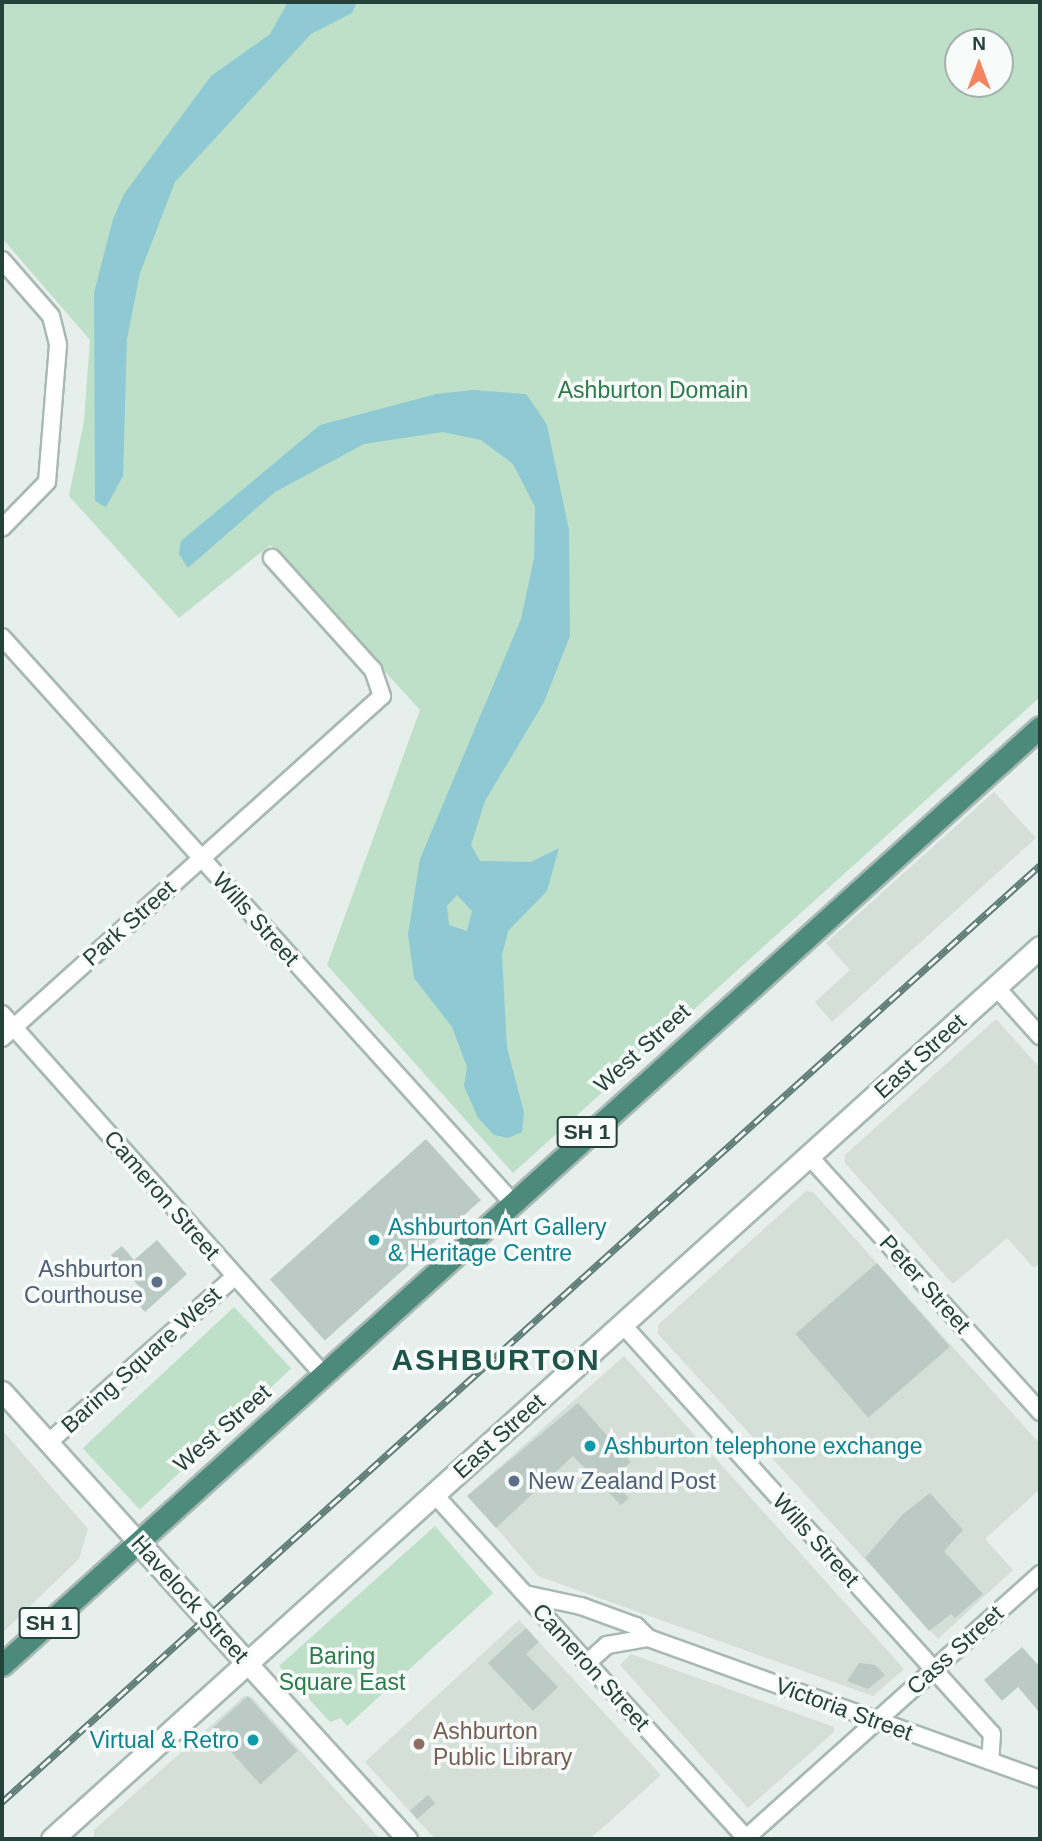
<!DOCTYPE html>
<style>
body{margin:0}
#map{position:relative;width:1042px;height:1841px;overflow:hidden;background:#e6efeb;font-family:Arial,sans-serif}
div>[style]{position:absolute}
.built>*{inset:0;background:#d4dfda}
.green>*{inset:0;background:#bfe0c8;transform-origin:0 0}
.water>*{inset:0;background:#8ec9d4}
.building>*{inset:0;background:#bbcac4;transform-origin:0 0}
.roads{filter:drop-shadow(2px 0 #a8b8b2) drop-shadow(-2px 0 #a8b8b2) drop-shadow(0 2px #a8b8b2) drop-shadow(0 -2px #a8b8b2)}
.minor>*{height:16px;margin:-8px;padding:0 8px;transform-origin:8px;border-radius:8px;background:#fff}
.tertiary>*{height:19px;margin:-9.5px;padding:0 9.5px;transform-origin:9.5px;border-radius:9.5px;background:#fff}
.secondary>*{height:21px;margin:-10.5px;padding:0 10.5px;transform-origin:10.5px;border-radius:10.5px;background:#fff}
.trunk>*{height:21px;margin:-10.5px;padding:0 10.5px;transform-origin:10.5px;border-radius:10.5px;background:#4c8a7c}
.rail>*{height:7px;margin-top:-3.5px;transform-origin:0;background:repeating-linear-gradient(90deg,#f7fbf9 0 13px,#5f7d75 0 26px);box-sizing:border-box;border-block:2px solid #5f7d75}
.dots>*{width:19px;height:19px;translate:-50% -50%;box-sizing:border-box;border:4px solid #f7fbf9;border-radius:50%}
span{translate:-50% -50%;white-space:nowrap;text-align:center;line-height:1.15;-webkit-text-stroke:7px #f7fbf9;paint-order:stroke}
.shield-label span{padding:2px 5px;background:#f7fbf9;border:2px solid;border-radius:5px;-webkit-text-stroke-width:0}
.shield-label{font-size:21px;color:#24423a;font-weight:700}
.park-label{font-size:23px;color:#2d7a4b}
.street-label{font-size:23px;color:#24423a}
.culture-label{font-size:23px;color:#0d838f}
.left{translate:0 -50%;text-align:left}
.right{translate:-100% -50%;text-align:right}
.service-label{font-size:23px;color:#4e5e75}
.education-label{font-size:23px;color:#785e54}
.district-label{font-size:30px;color:#1f5548;font-weight:700;letter-spacing:2px}
.frame{position:absolute;inset:0;border:4px solid #24423a;pointer-events:none}
.north{position:absolute;left:944px;top:28px;width:70px;height:70px;box-sizing:border-box;background:#f7fbf9;border:2px solid #a3b1ad;border-radius:50%;rotate:0deg;font-size:19px;font-weight:700;line-height:28px;text-align:center;color:#24423a}
.north::after{content:'';display:block;margin:auto;width:24px;height:32px;background:#f4845f;clip-path:polygon(50% 0,100% 100%,50% 72%,0 100%)}
</style>
<div id="map">
<div class="built">
<i style="clip-path:polygon(994px 792px,1036px 838px,832px 1022px,815px 1002px,850px 970px,826px 943px)"></i>
<i style="clip-path:polygon(996px 1019px,1040px 1068px,1040px 1263px,1034px 1268px,1007px 1238px,953px 1284px,845px 1163px,845px 1155px)"></i>
<i style="clip-path:polygon(806px 1191px,813px 1192px,1040px 1444px,1040px 1489px,985px 1539px,1013px 1570px,938px 1639px,658px 1334px,658px 1325px)"></i>
<i style="clip-path:polygon(624px 1356px,904px 1669px,873px 1696px,538px 1576px,468px 1495px)"></i>
<i style="clip-path:polygon(2px 1430px,88px 1529px,79px 1559px,2px 1633px)"></i>
<i style="clip-path:polygon(519px 1620px,661px 1775px,590px 1839px,435px 1839px,365px 1762px)"></i>
<i style="clip-path:polygon(631px 1654px,834px 1727px,834px 1732px,748px 1808px,620px 1665px)"></i>
<i style="clip-path:polygon(244px 1696px,252px 1697px,380px 1839px,94px 1839px,94px 1830px)"></i>
</div>
<div class="green">
<i style="clip-path:polygon(evenodd,2px 2px,1040px 2px,1040px 697px,513px 1173px,327px 965px,420px 710px,270px 545px,179px 618px,69px 496px,84px 421px,90px 340px,2px 238px,2px 2px,958px 42px,1000px 42px,1000px 84px,958px 84px,958px 42px)"></i>
<i style="left:234px;top:1307px;width:84px;height:207px;rotate:47deg"></i>
<i style="clip-path:polygon(435px 1526px,493px 1593px,347px 1726px,341px 1718px,330px 1722px,279px 1666px)"></i>
</div>
<div class="water">
<i style="clip-path:polygon(288px 2px,357px 2px,352px 13px,311px 34px,175px 182px,140px 273px,127px 339px,123px 476px,106px 507px,95px 501px,94px 293px,113px 219px,124px 194px,211px 76px,270px 34px)"></i>
<i style="clip-path:polygon(evenodd,473px 390px,526px 394px,538px 411px,547px 425px,569px 530px,570px 636px,544px 702px,485px 801px,471px 845px,480px 861px,531px 862px,559px 848px,547px 891px,508px 931px,502px 955px,507px 1048px,524px 1112px,522px 1132px,508px 1138px,494px 1135px,478px 1118px,464px 1086px,467px 1067px,452px 1027px,414px 978px,408px 934px,420px 859px,521px 619px,534px 558px,535px 507px,513px 464px,481px 440px,443px 432px,364px 444px,275px 492px,188px 568px,179px 554px,181px 541px,320px 425px,436px 394px,473px 390px,457px 895px,472px 911px,467px 931px,449px 925px,447px 906px,457px 895px)"></i>
</div>
<div class="building">
<i style="left:426px;top:1139px;width:82px;height:210px;rotate:48deg"></i>
<i style="clip-path:polygon(157px 1240px,187px 1274px,145px 1312px,134px 1300px,143px 1291px,111px 1255px,122px 1246px,134px 1260px)"></i>
<i style="left:877px;top:1263px;width:111px;height:108px;rotate:49deg"></i>
<i style="clip-path:polygon(578px 1403px,631px 1462px,612px 1479px,629px 1498px,621px 1505px,573px 1456px,496px 1528px,467px 1496px)"></i>
<i style="clip-path:polygon(930px 1493px,963px 1530px,944px 1551px,983px 1594px,955px 1618px,951px 1614px,929px 1631px,865px 1558px,903px 1514px)"></i>
<i style="clip-path:polygon(526px 1628px,539px 1642px,526px 1654px,558px 1687px,533px 1711px,488px 1663px)"></i>
<i style="clip-path:polygon(1022px 1647px,1040px 1667px,1040px 1713px,1018px 1687px,1002px 1701px,984px 1680px)"></i>
<i style="clip-path:polygon(859px 1663px,875px 1665px,885px 1675px,868px 1689px,847px 1681px)"></i>
<i style="left:248px;top:1696px;width:74px;height:50px;rotate:48deg"></i>
<i style="left:428px;top:1795px;width:11px;height:24px;rotate:49deg"></i>
</div>
<div class="roads">
<div class="minor">
<i style="left:2px;top:260px;width:74px;rotate:48.8deg"></i>
<i style="left:51px;top:316px;width:30px;rotate:76deg"></i>
<i style="left:58px;top:345px;width:137px;rotate:94.6deg"></i>
<i style="left:47px;top:482px;width:64px;rotate:134.4deg"></i>
<i style="left:2px;top:637px;width:760px;rotate:47.93deg"></i>
<i style="left:996px;top:987px;width:66px;rotate:48.1deg"></i>
<i style="left:2px;top:1014px;width:482px;rotate:48.3deg"></i>
<i style="left:2px;top:1038px;width:511px;rotate:-41.99deg"></i>
<i style="left:382px;top:696px;width:28px;rotate:-109deg"></i>
<i style="left:373px;top:670px;width:151px;rotate:-132deg"></i>
<i style="left:809px;top:1156px;width:345px;rotate:47.9deg"></i>
<i style="left:622px;top:1324px;width:552px;rotate:47.94deg"></i>
<i style="left:992px;top:1734px;width:27px;rotate:94deg"></i>
<i style="left:49px;top:1442px;width:248px;rotate:-41.7deg"></i>
<i style="left:434px;top:1494px;width:466px;rotate:47.8deg"></i>
<i style="left:525px;top:1594px;width:57px;rotate:12.1deg"></i>
<i style="left:581px;top:1606px;width:59px;rotate:20deg"></i>
<i style="left:636px;top:1626px;width:17px;rotate:45deg"></i>
<i style="left:648px;top:1638px;width:417px;rotate:19.8deg"></i>
<i style="left:587px;top:1663px;width:27px;rotate:-42deg"></i>
<i style="left:607px;top:1645px;width:42px;rotate:-9.7deg"></i>
<i style="left:745px;top:1839px;width:397px;rotate:-41.9deg"></i>
</div>
<div class="tertiary">
<i style="left:2px;top:1391px;width:203px;rotate:48deg"></i>
<i style="left:247px;top:1663px;width:238px;rotate:47.7deg"></i>
</div>
<div class="secondary">
<i style="left:138px;top:1542px;width:163px;rotate:48deg"></i>
<i style="left:52px;top:1839px;width:1331px;rotate:-42.08deg"></i>
</div>
<div class="trunk">
<i style="left:2px;top:1665px;width:1399px;rotate:-42.1deg"></i>
</div>
</div>
<div class="rail">
<i style="left:2px;top:1802px;width:1398px;rotate:-42.07deg"></i>
</div>
<div class="dots">
<i style="left:374px;top:1240px;background:#0f9aa8"></i>
<i style="left:157px;top:1282px;background:#5c6f8a"></i>
<i style="left:590px;top:1446px;background:#0f9aa8"></i>
<i style="left:514px;top:1481px;background:#5c6f8a"></i>
<i style="left:253px;top:1740px;background:#0f9aa8"></i>
<i style="left:419px;top:1744px;background:#8d6e63"></i>
</div>
<div class="shield-label">
<span style="left:587px;top:1132px">SH 1</span>
<span style="left:49px;top:1623px">SH 1</span>
</div>
<div class="park-label">
<span style="left:653px;top:390px">Ashburton Domain</span>
<span style="left:342px;top:1669px">Baring<br>Square East</span>
</div>
<div class="street-label">
<span style="left:256px;top:919px;rotate:48deg">Wills Street</span>
<span style="left:129px;top:923px;rotate:-42deg">Park Street</span>
<span style="left:642px;top:1048px;rotate:-42deg">West Street</span>
<span style="left:920px;top:1056px;rotate:-42deg">East Street</span>
<span style="left:162px;top:1195px;rotate:49deg">Cameron Street</span>
<span style="left:925px;top:1284px;rotate:48deg">Peter Street</span>
<span style="left:141px;top:1360px;rotate:-42deg">Baring Square West</span>
<span style="left:222px;top:1428px;rotate:-41deg">West Street</span>
<span style="left:499px;top:1436px;rotate:-42deg">East Street</span>
<span style="left:816px;top:1540px;rotate:48deg">Wills Street</span>
<span style="left:190px;top:1599px;rotate:48deg">Havelock Street</span>
<span style="left:955px;top:1650px;rotate:-42deg">Cass Street</span>
<span style="left:591px;top:1667px;rotate:48deg">Cameron Street</span>
<span style="left:844px;top:1709px;rotate:20deg">Victoria Street</span>
</div>
<div class="culture-label">
<span class="left" style="left:388px;top:1240px">Ashburton Art Gallery<br>&amp; Heritage Centre</span>
<span class="left" style="left:604px;top:1446px">Ashburton telephone exchange</span>
<span class="right" style="left:239px;top:1740px">Virtual &amp; Retro</span>
</div>
<div class="service-label">
<span class="right" style="left:143px;top:1282px">Ashburton<br>Courthouse</span>
<span class="left" style="left:528px;top:1481px">New Zealand Post</span>
</div>
<div class="education-label">
<span class="left" style="left:433px;top:1744px">Ashburton<br>Public Library</span>
</div>
<div class="district-label">
<span style="left:496px;top:1360px">ASHBURTON</span>
</div>
<div class="frame"></div>
<div class="north">N</div>
</div>
